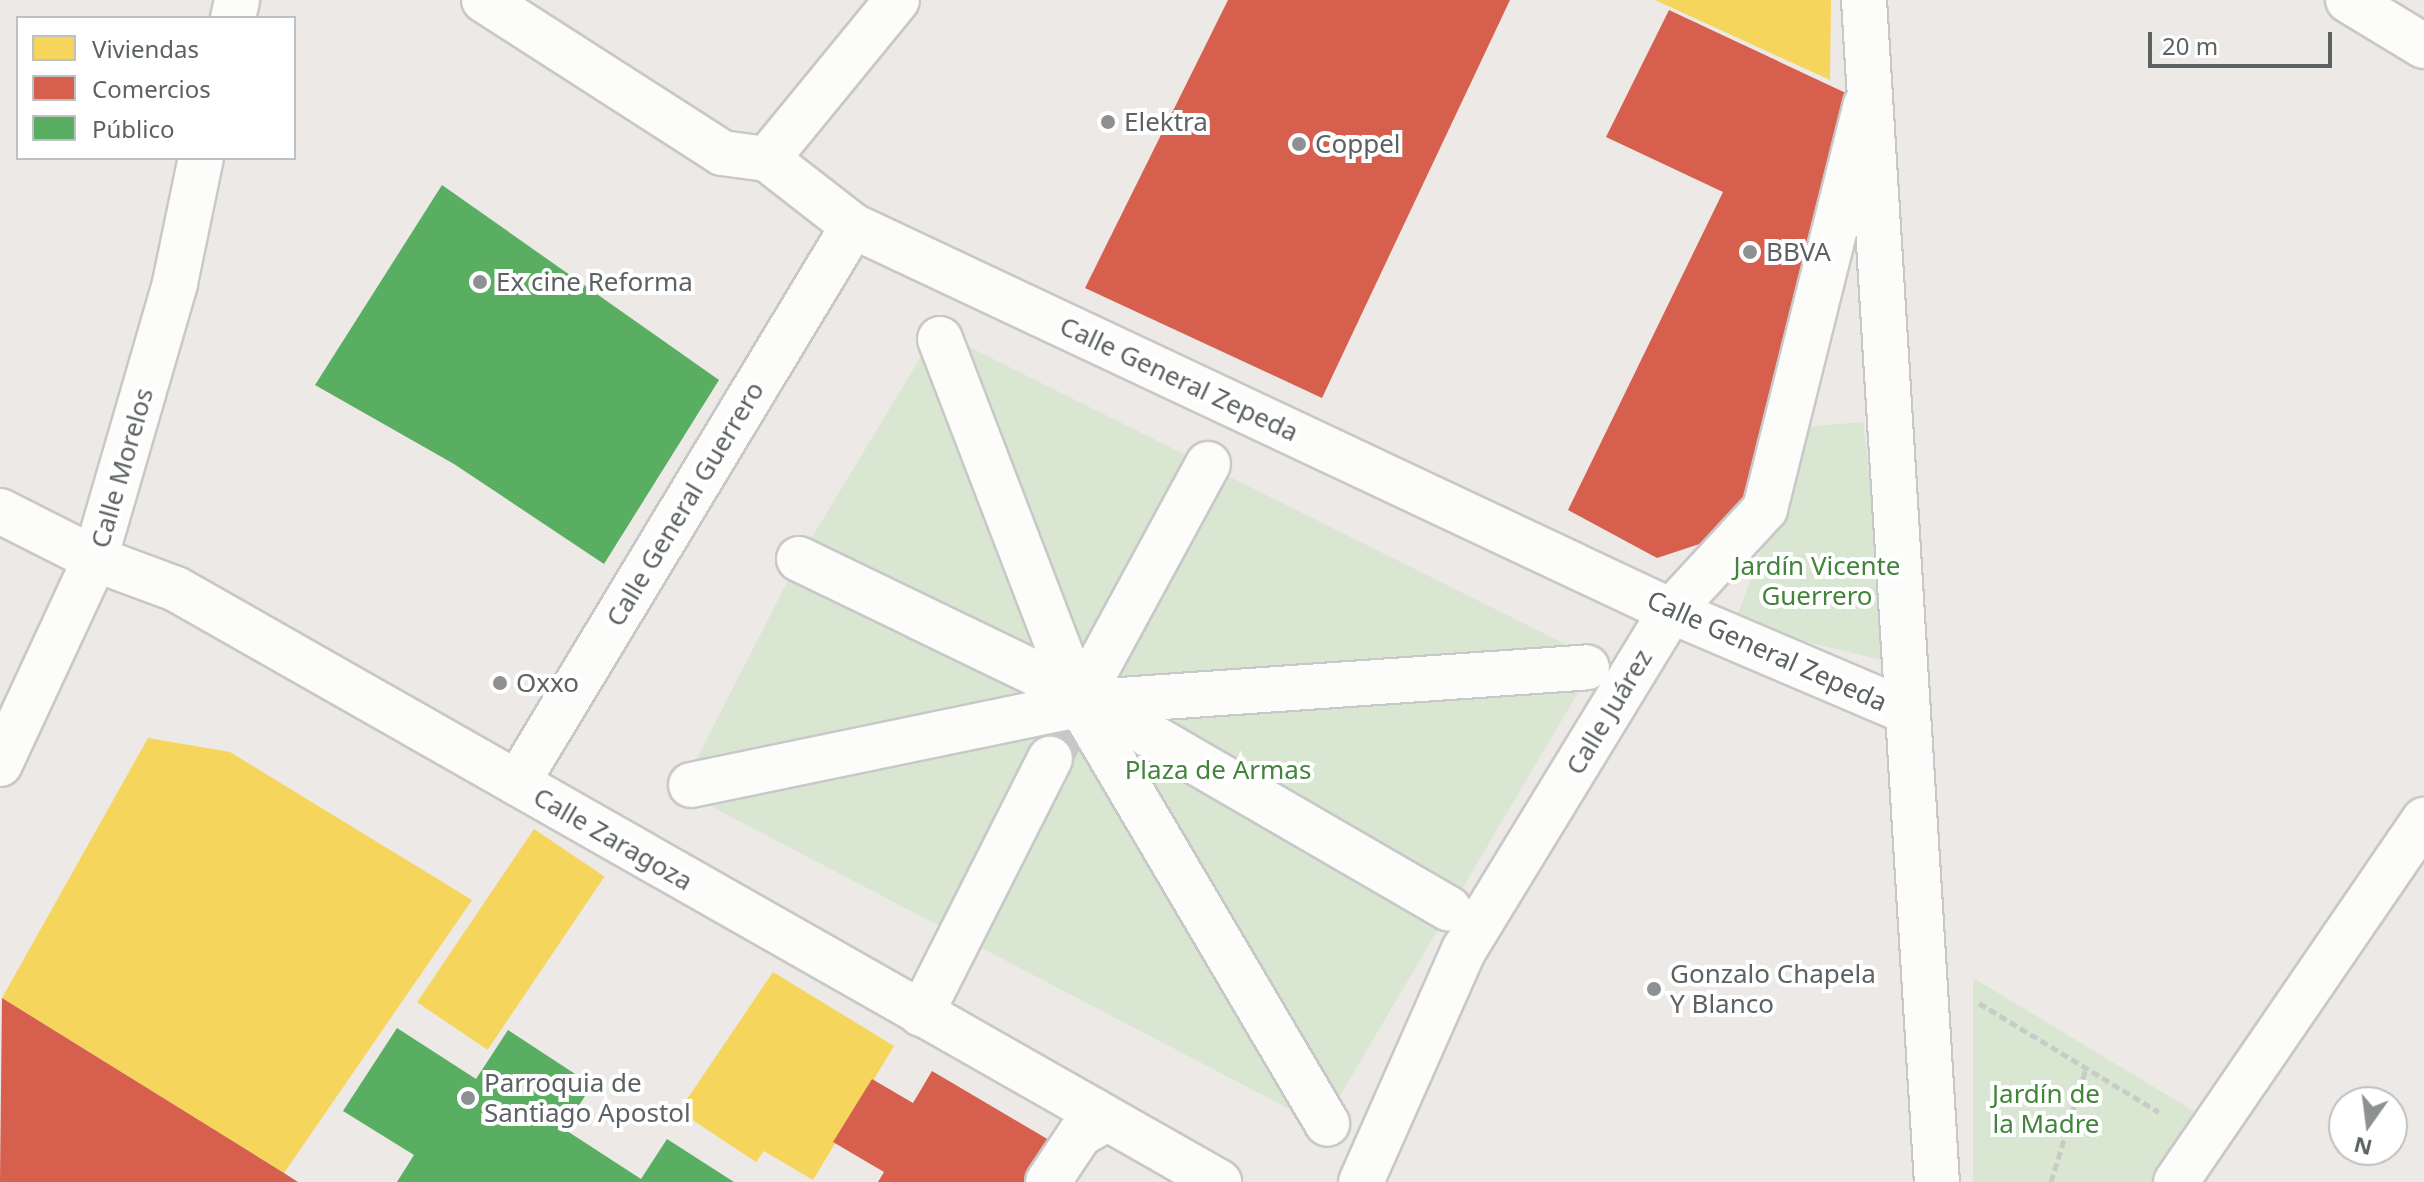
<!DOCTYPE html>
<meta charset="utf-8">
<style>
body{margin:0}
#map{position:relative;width:2424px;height:1182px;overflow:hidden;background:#ece9e6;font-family:"Noto Sans",sans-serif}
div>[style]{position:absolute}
.green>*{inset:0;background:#d8e6d2}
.homes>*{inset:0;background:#f6d55c;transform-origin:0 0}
.shops>*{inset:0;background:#d6604d}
.public>*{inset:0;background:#5aae61}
.pedestrian-tunnel>*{height:44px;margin-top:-22px;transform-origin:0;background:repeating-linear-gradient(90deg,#c8c7c6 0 44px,transparent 0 66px)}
.path>*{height:5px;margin-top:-2.5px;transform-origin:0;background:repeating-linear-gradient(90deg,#c7ccc9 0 8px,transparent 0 12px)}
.roads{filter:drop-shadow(2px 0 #c8c8c8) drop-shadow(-2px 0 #c8c8c8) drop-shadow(0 2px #c8c8c8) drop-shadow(0 -2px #c8c8c8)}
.pedestrian>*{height:44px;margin:-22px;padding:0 22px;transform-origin:22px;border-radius:22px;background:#fcfcfb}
.minor>*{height:44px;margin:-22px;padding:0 22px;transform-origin:22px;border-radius:22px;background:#fcfcfb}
.tertiary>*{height:44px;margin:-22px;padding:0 22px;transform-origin:22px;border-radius:22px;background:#fcfcfb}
.dots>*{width:22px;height:22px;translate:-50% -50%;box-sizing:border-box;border:4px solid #fff;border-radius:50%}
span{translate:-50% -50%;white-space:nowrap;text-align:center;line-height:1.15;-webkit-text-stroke:8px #fff;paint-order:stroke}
.poi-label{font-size:26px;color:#5c6164}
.left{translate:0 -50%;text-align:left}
.street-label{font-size:26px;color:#5c6164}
.park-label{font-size:26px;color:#43843b}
.legend{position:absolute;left:16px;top:16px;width:280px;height:144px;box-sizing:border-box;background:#fff;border:2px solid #bec0c1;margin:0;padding:10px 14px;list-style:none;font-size:24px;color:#5c6164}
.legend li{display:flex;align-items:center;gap:16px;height:40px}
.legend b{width:40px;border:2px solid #bec0c1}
.north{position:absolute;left:2328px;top:1086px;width:80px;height:80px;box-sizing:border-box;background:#fff;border:2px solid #bec0c1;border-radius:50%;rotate:194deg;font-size:22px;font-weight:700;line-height:32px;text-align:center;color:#5c6164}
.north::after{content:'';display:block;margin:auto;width:28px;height:36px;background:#8e9192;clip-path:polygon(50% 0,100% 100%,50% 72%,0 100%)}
.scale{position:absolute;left:2148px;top:32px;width:184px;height:36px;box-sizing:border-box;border:4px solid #5c6164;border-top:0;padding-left:10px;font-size:24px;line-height:28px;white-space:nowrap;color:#5c6164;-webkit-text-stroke:6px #fff;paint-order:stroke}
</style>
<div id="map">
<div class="green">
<i style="clip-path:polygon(953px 339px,1579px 651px,1583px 684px,1322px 1126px,697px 799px,691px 770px,799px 559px,928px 345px)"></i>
<i style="clip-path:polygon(1863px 422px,1891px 662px,1734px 625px,1806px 427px)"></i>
<i style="clip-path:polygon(1973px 978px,2197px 1113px,2151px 1182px,1973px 1182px)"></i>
</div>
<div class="homes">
<i style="clip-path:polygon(1655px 0,1831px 0,1830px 80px)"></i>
<i style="clip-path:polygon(148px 738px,230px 752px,472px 900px,284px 1173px,2px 998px)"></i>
<i style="left:534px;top:829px;width:85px;height:209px;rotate:34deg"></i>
<i style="clip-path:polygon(773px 972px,894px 1046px,813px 1180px,764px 1151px,756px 1162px,679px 1111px)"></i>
</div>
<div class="shops">
<i style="clip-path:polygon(1228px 0,1510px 0,1322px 398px,1085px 288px)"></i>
<i style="clip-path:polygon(1669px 10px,1848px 94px,1742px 530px,1657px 558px,1568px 510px,1723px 192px,1606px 137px)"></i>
<i style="clip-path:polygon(2px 998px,284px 1173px,298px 1182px,0 1182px)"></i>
<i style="clip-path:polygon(932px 1071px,1049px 1140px,1024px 1182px,878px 1182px,884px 1172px,833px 1142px,872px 1079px,913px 1103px)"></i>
</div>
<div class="public">
<i style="clip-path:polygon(442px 185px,719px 380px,604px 564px,454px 464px,315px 385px)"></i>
<i style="clip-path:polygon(397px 1028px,476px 1079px,508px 1030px,592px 1085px,564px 1129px,641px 1179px,667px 1139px,734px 1182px,397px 1182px,414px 1155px,343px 1111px)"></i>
</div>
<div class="pedestrian-tunnel">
<i style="left:1050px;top:759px;width:71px;rotate:-63.1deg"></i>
</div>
<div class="path">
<i style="left:1979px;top:1003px;width:210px;rotate:31.2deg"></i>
<i style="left:2051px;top:1182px;width:119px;rotate:-72.9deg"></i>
</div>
<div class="roads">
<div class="pedestrian">
<i style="left:767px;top:159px;width:109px;rotate:37.9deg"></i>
<i style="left:853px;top:226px;width:904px;rotate:25.2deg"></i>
<i style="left:1671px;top:611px;width:252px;rotate:23.1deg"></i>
<i style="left:940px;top:339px;width:391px;rotate:69deg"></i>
<i style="left:1080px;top:704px;width:487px;rotate:59.5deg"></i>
<i style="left:95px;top:559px;width:86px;rotate:20.3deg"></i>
<i style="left:176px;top:589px;width:1200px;rotate:29.62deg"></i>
<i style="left:799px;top:559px;width:314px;rotate:25.8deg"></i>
<i style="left:1082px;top:696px;width:424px;rotate:30.1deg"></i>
<i style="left:1082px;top:696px;width:264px;rotate:-61.5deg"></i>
<i style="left:517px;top:783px;width:650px;rotate:-58.9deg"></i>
<i style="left:691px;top:785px;width:409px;rotate:-11.7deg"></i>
<i style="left:1092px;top:702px;width:496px;rotate:-4deg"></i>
<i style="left:921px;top:1014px;width:286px;rotate:-63.2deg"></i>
<i style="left:1048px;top:1182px;width:58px;rotate:-56.3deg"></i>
<i style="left:1080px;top:1134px;width:18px;rotate:-29deg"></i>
<i style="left:1096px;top:1125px;width:15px;rotate:-101deg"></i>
<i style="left:1361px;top:1182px;width:254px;rotate:-66.1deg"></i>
<i style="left:1464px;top:950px;width:397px;rotate:-58.6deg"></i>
<i style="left:1671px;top:611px;width:139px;rotate:-47.3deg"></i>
<i style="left:1765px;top:509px;width:417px;rotate:-76deg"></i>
</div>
<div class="minor">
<i style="left:484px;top:0;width:283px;rotate:32.7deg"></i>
<i style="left:722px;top:153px;width:45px;rotate:7.6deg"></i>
<i style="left:767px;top:159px;width:205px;rotate:-50.7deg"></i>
<i style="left:1864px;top:0;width:1184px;rotate:86.47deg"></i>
<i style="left:233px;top:18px;width:18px;rotate:-77deg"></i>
<i style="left:0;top:511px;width:106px;rotate:26.8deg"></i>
<i style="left:0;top:764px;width:226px;rotate:-65.1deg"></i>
<i style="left:95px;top:559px;width:287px;rotate:-73.8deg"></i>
<i style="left:175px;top:283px;width:128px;rotate:-78.3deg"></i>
</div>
<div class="tertiary">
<i style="left:2348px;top:0;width:89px;rotate:31.2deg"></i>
<i style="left:2176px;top:1182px;width:439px;rotate:-55.6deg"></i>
</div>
</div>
<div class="dots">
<i style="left:1108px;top:122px;background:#8e9192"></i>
<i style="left:1299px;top:144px;background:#8e9192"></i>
<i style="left:1750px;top:252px;background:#8e9192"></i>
<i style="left:480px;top:282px;background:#8e9192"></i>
<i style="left:500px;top:683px;background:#8e9192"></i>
<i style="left:1654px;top:989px;background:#8e9192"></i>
<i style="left:468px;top:1098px;background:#8e9192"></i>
</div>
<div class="poi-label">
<span class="left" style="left:1124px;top:122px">Elektra</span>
<span class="left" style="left:1315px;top:144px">Coppel</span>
<span class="left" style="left:1766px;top:252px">BBVA</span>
<span class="left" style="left:496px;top:282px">Ex cine Reforma</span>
<span class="left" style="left:516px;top:683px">Oxxo</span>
<span class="left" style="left:1670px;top:989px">Gonzalo Chapela<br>Y Blanco</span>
<span class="left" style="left:484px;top:1098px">Parroquia de<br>Santiago Apostol</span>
</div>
<div class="street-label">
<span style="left:1179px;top:379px;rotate:25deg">Calle General Zepeda</span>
<span style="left:122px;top:468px;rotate:-74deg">Calle Morelos</span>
<span style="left:685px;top:504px;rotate:-59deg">Calle General Guerrero</span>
<span style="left:1767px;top:651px;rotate:24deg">Calle General Zepeda</span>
<span style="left:1609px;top:712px;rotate:-59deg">Calle Juárez</span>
<span style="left:613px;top:839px;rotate:30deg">Calle Zaragoza</span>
</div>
<div class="park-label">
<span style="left:1817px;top:581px">Jardín Vicente<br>Guerrero</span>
<span style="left:1218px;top:770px">Plaza de Armas</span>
<span style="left:2046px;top:1109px">Jardín de<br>la Madre</span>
</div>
<ul class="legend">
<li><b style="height:22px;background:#f6d55c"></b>Viviendas</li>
<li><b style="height:22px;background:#d6604d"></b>Comercios</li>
<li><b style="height:22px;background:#5aae61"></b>Público</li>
</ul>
<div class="north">N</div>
<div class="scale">20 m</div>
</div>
